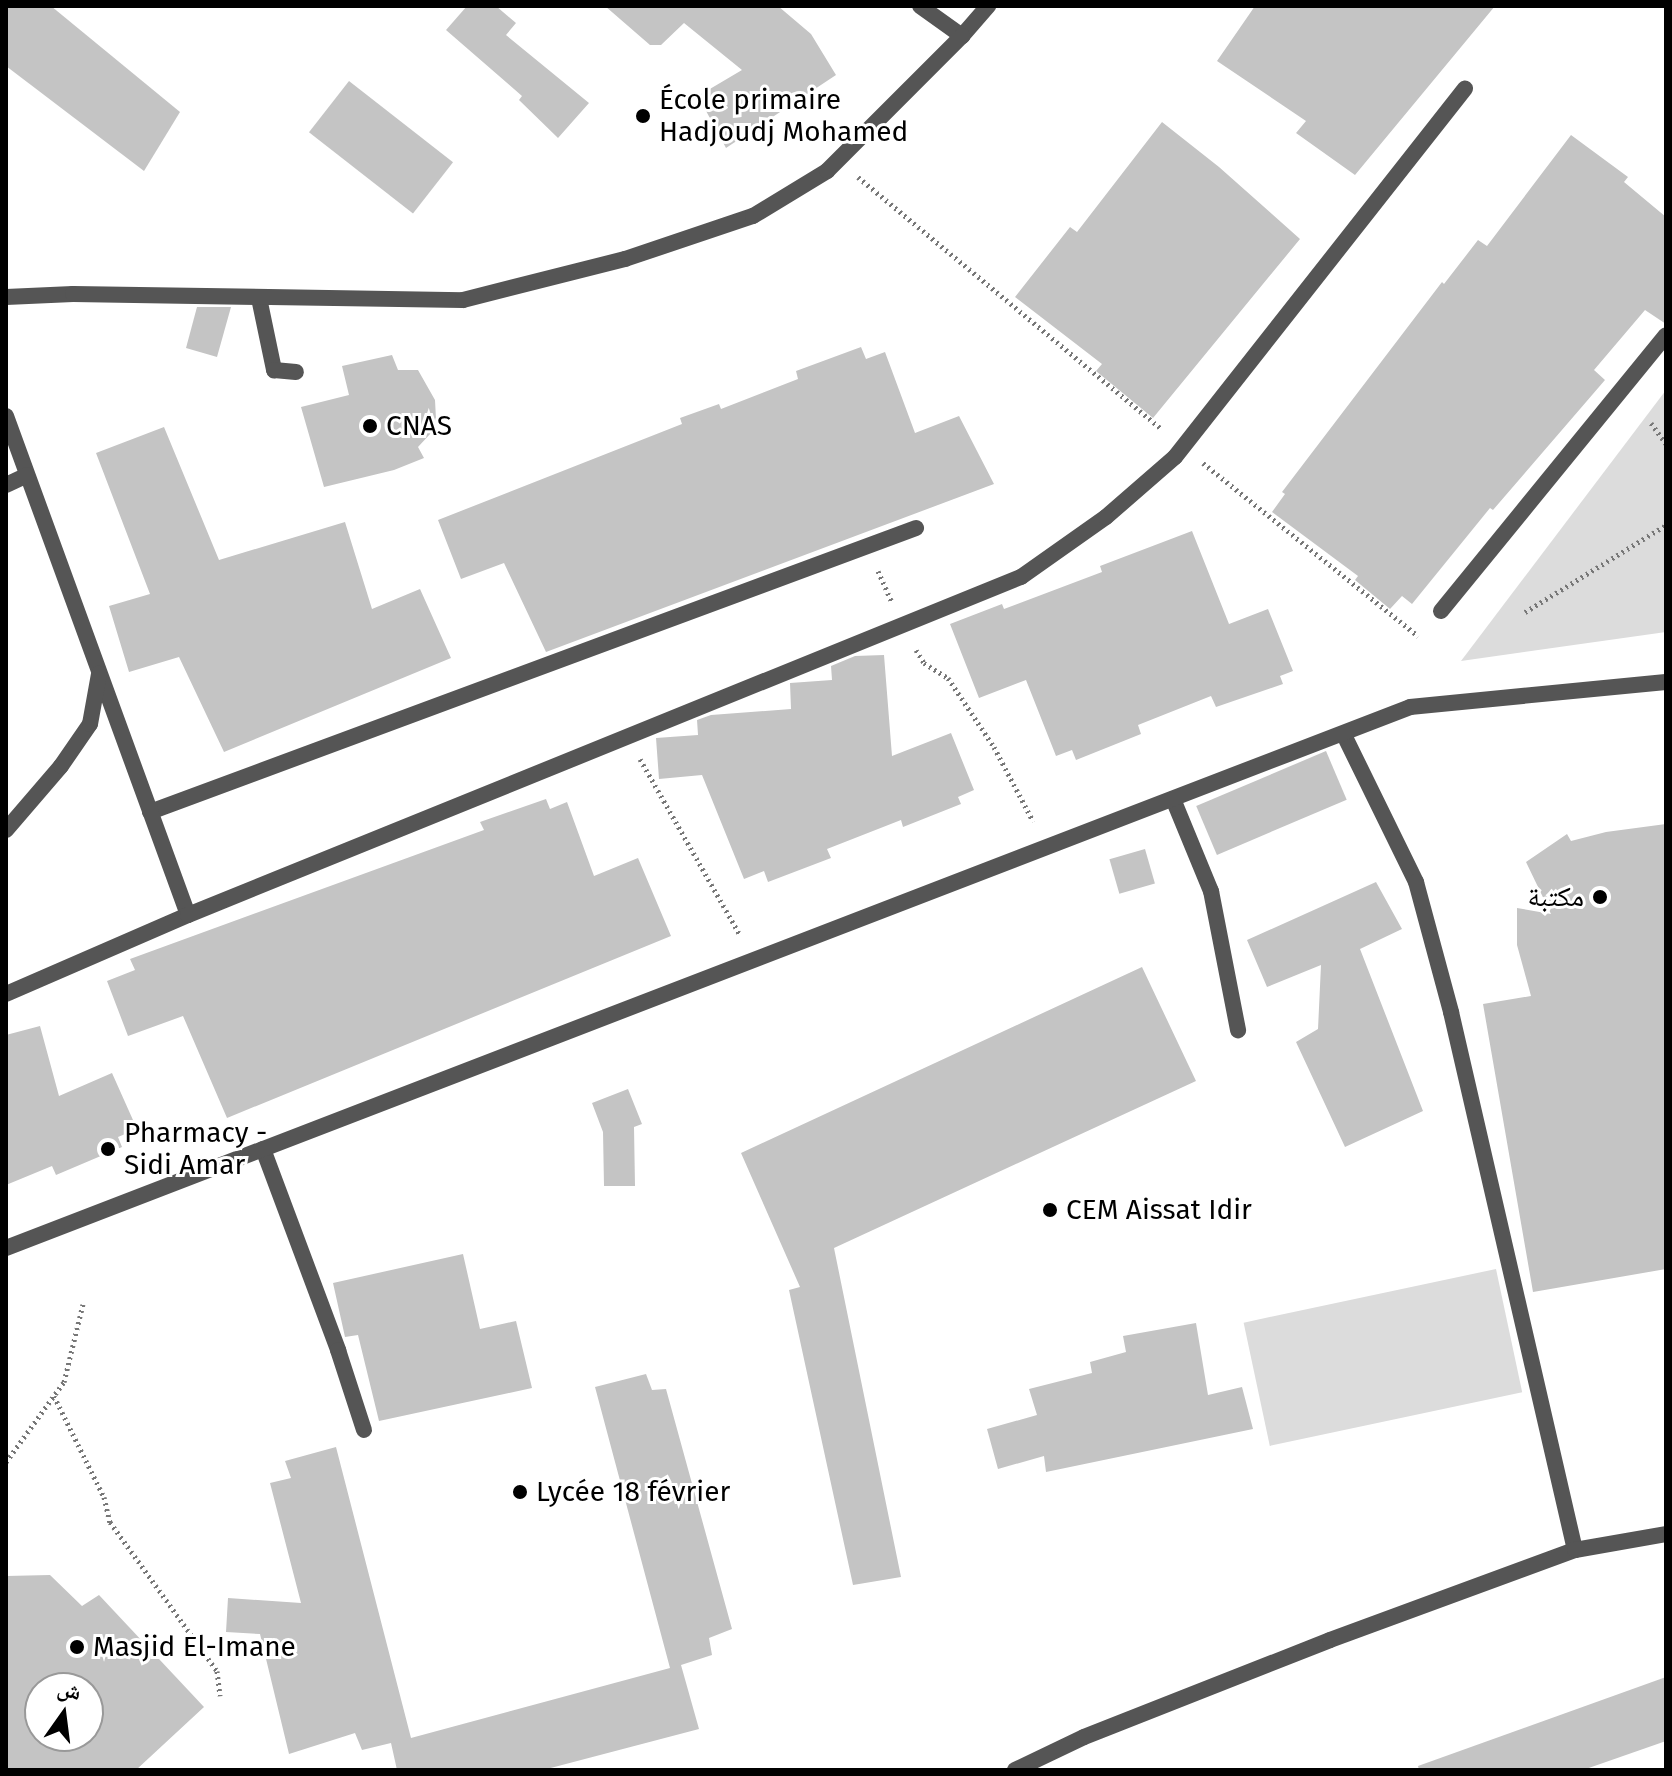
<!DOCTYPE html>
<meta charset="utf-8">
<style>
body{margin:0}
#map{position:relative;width:1672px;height:1776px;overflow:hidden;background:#fff;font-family:"Fira Sans","Noto Naskh Arabic",sans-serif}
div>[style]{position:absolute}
.green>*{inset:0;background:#dcdcdc;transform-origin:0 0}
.building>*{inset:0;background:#c4c4c4;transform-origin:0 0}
.path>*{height:5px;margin-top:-2.5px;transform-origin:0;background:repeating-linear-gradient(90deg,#777 0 2px,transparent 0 6px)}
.service>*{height:16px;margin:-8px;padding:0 8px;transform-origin:8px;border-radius:8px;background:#555}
.minor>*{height:16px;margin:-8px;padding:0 8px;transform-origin:8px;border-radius:8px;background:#555}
.tertiary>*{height:16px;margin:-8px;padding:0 8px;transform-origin:8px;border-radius:8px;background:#555}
.dots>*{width:22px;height:22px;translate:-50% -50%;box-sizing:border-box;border:4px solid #fff;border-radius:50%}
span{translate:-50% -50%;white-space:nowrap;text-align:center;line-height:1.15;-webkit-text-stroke:6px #fff;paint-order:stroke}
.poi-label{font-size:28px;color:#000}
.left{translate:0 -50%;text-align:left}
.right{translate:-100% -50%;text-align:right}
.frame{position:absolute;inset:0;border:8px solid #000;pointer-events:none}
.north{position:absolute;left:24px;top:1672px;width:80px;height:80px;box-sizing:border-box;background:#fff;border:2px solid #999;border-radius:50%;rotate:14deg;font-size:22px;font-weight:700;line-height:32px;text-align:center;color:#000}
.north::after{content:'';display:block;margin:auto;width:28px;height:36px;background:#000;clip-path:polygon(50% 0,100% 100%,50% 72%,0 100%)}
</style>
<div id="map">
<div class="green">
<i style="clip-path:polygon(1666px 390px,1666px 632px,1461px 661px)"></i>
<i style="left:1496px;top:1269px;width:126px;height:258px;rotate:78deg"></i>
</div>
<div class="building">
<i style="clip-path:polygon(6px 6px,51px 6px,180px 112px,144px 171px,6px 66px)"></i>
<i style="clip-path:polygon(467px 6px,496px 6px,516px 23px,506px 35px,589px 103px,558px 138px,519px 100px,522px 96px,446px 30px)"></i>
<i style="clip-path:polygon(605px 6px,778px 6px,811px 34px,836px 75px,726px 148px,698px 96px,742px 70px,684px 23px,661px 45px,650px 45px)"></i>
<i style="clip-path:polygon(1255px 6px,1495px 6px,1355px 175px,1296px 133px,1306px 121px,1217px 61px)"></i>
<i style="left:349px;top:81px;width:132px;height:65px;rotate:38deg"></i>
<i style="clip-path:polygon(1162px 122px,1219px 167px,1300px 239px,1153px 418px,1096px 371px,1102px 364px,1015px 297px,1070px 227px,1077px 232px)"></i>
<i style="clip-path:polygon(1571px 135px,1628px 177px,1624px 182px,1666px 217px,1666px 324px,1645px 310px,1594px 370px,1605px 380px,1493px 510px,1490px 508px,1412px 604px,1402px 596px,1390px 609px,1355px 580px,1358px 576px,1272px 512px,1285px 494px,1282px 492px,1442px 282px,1444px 284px,1478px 240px,1487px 246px)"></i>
<i style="clip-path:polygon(197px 307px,231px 307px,217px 357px,186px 348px)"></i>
<i style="clip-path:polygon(861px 347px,866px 359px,885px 352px,915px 433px,959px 416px,994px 484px,546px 652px,504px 563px,461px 579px,438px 520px,682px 424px,680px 418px,719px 404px,721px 409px,798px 379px,796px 371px)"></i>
<i style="clip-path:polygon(392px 355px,398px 370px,418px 370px,435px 400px,436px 419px,431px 433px,418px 447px,424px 458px,394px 470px,324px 487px,301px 407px,349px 395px,342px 366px)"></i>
<i style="clip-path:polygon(164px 427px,219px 560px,345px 522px,372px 609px,420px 589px,451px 658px,224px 752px,179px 657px,129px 672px,109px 606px,150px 594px,96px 453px)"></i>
<i style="clip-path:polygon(1192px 531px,1229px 624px,1268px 609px,1293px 671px,1280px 676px,1283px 684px,1216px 707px,1211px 696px,1138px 725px,1141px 734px,1076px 760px,1072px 750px,1056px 756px,1026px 680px,979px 698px,950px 624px,1002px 604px,1004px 609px,1102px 572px,1100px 566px)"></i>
<i style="clip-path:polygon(884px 655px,892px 756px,951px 733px,974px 790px,958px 797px,961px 804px,903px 827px,901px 820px,827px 849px,831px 858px,768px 882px,764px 871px,744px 879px,702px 775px,659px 779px,656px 738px,698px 735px,697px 720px,711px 715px,791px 709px,790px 683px,832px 680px,831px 666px,855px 656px)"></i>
<i style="left:1326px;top:751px;width:53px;height:141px;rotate:67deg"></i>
<i style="clip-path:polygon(546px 799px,550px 809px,567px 802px,594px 876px,638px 858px,671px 936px,227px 1118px,183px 1016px,128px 1036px,107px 981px,135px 970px,130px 959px,484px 830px,480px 822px)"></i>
<i style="clip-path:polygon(1666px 824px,1666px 1269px,1533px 1292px,1483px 1004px,1531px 996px,1517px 945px,1517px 908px,1551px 914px,1526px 862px,1567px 834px,1571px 841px,1606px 832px)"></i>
<i style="left:1145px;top:849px;width:36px;height:37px;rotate:74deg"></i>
<i style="clip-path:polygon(1376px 882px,1402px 929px,1360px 949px,1423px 1111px,1345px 1147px,1296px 1042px,1318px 1029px,1321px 965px,1267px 987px,1247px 940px)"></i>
<i style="clip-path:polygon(1142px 967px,1196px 1081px,834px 1248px,901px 1577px,853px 1585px,789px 1290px,800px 1287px,741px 1153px)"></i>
<i style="clip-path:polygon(40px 1026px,59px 1096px,112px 1073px,137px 1129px,118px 1137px,122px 1147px,56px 1175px,52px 1166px,6px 1185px,6px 1035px)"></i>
<i style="clip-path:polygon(628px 1089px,642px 1124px,634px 1127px,635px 1186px,604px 1186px,603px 1132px,592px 1103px)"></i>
<i style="clip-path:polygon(463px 1254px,480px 1329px,516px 1321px,532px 1388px,379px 1421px,358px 1335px,345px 1337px,333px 1283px)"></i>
<i style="clip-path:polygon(1196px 1323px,1208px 1395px,1242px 1387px,1253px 1429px,1046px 1472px,1044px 1456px,998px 1469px,987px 1429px,1037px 1415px,1029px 1389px,1092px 1373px,1090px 1362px,1126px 1352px,1123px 1336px)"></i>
<i style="clip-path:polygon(646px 1374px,652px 1390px,666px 1389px,732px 1629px,709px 1638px,712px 1655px,681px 1665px,699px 1729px,543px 1770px,397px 1770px,391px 1743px,362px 1750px,355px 1733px,289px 1754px,260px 1634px,226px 1632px,228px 1598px,301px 1603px,270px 1483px,291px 1478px,285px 1461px,336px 1447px,411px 1738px,670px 1668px,595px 1387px)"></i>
<i style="clip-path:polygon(evenodd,50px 1575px,82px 1606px,99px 1595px,204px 1707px,136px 1770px,6px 1770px,6px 1576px,50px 1575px,40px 1688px,88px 1688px,88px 1736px,40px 1736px,40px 1688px)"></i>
<i style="clip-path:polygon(1666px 1677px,1666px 1741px,1583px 1770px,1419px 1770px,1418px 1766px)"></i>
</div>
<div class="path">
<i style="left:858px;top:177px;width:394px;rotate:39.7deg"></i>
<i style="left:1651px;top:423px;width:26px;rotate:54deg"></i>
<i style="left:1203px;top:463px;width:276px;rotate:38.8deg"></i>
<i style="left:878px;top:571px;width:34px;rotate:66deg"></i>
<i style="left:1525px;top:612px;width:166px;rotate:-31.7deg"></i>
<i style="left:916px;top:650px;width:15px;rotate:58deg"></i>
<i style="left:924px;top:663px;width:28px;rotate:32deg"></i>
<i style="left:948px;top:678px;width:83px;rotate:56.3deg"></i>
<i style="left:994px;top:747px;width:84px;rotate:62.2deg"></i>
<i style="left:640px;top:759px;width:202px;rotate:60.4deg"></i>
<i style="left:54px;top:1396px;width:113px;rotate:63.7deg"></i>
<i style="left:104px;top:1497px;width:26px;rotate:77deg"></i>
<i style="left:110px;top:1522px;width:183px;rotate:54.3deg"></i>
<i style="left:217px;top:1671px;width:25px;rotate:83deg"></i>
<i style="left:6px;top:1462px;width:99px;rotate:-54.1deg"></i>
<i style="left:64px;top:1382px;width:80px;rotate:-76.3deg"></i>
</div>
<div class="service">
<i style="left:259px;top:298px;width:74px;rotate:78.2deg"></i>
<i style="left:274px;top:370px;width:22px;rotate:5deg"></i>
<i style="left:1344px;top:735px;width:164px;rotate:63.9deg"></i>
<i style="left:1416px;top:882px;width:135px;rotate:74.9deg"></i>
<i style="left:1451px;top:1012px;width:552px;rotate:77.02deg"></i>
<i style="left:1173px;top:799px;width:100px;rotate:67.6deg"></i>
<i style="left:1211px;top:891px;width:142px;rotate:79deg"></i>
<i style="left:150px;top:812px;width:817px;rotate:-20.34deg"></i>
<i style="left:263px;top:1149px;width:215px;rotate:69.5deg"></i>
<i style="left:338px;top:1350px;width:84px;rotate:72deg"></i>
</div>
<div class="minor">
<i style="left:920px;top:6px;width:52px;rotate:35.5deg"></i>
<i style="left:962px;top:36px;width:40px;rotate:-49deg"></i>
<i style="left:6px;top:297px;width:67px;rotate:-2.6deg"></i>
<i style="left:73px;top:294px;width:390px;rotate:0.9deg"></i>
<i style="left:463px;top:300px;width:167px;rotate:-14.2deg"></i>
<i style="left:625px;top:259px;width:135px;rotate:-18.6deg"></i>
<i style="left:753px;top:216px;width:87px;rotate:-31.3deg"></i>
<i style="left:827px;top:171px;width:191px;rotate:-45deg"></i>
<i style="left:6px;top:416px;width:531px;rotate:69.96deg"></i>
<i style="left:6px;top:485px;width:23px;rotate:-25deg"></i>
<i style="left:1441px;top:611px;width:356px;rotate:-50.8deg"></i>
<i style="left:6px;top:830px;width:84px;rotate:-49.3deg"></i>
<i style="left:61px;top:766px;width:51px;rotate:-55.4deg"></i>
<i style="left:90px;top:724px;width:51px;rotate:-79.8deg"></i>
<i style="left:6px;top:994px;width:198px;rotate:-23.5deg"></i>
<i style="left:188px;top:915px;width:899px;rotate:-22.09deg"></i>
<i style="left:1021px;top:577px;width:104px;rotate:-35.2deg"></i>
<i style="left:1106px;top:517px;width:91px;rotate:-41deg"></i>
<i style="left:1175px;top:457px;width:469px;rotate:-51.8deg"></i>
<i style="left:1015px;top:1770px;width:76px;rotate:-25.6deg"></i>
<i style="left:1084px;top:1737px;width:264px;rotate:-21.5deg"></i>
<i style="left:1330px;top:1640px;width:261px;rotate:-20.2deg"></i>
<i style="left:1575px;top:1550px;width:92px;rotate:-10deg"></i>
</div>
<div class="tertiary">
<i style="left:6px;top:1248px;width:1505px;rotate:-21.07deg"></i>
<i style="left:1410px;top:707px;width:257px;rotate:-5.6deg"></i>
</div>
<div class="dots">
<i style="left:643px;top:116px;background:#000"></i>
<i style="left:370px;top:426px;background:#000"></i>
<i style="left:1600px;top:897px;background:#000"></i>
<i style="left:108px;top:1149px;background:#000"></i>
<i style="left:1050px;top:1210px;background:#000"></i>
<i style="left:520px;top:1492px;background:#000"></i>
<i style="left:77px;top:1647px;background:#000"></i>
</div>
<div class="poi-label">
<span class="left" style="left:659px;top:116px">École primaire<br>Hadjoudj Mohamed</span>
<span class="left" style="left:386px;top:426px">CNAS</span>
<span class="right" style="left:1584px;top:897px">مكتبة</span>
<span class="left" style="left:124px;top:1149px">Pharmacy -<br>Sidi Amar</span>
<span class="left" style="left:1066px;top:1210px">CEM Aissat Idir</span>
<span class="left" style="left:536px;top:1492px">Lycée 18 février</span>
<span class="left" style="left:93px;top:1647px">Masjid El-Imane</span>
</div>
<div class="frame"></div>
<div class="north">ش</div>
</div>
